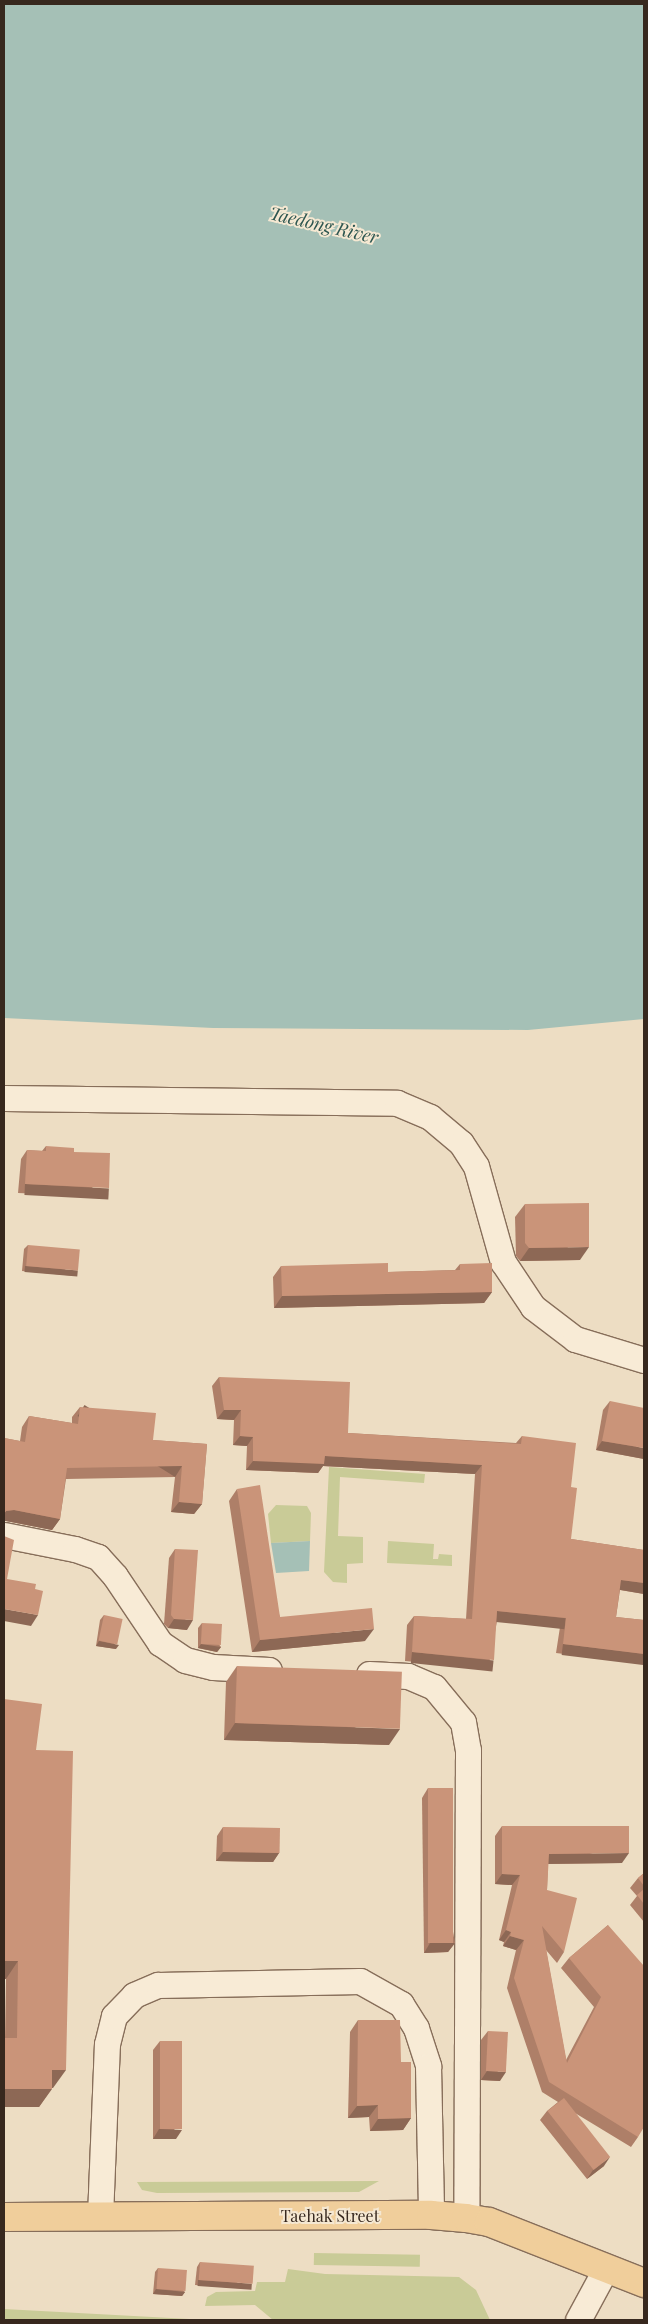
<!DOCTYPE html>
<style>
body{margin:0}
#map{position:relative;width:648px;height:2324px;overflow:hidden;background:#edddc3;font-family:"Playfair Display",serif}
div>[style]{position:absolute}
.green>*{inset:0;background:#c9cb97;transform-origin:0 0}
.water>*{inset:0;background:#a5c0b6}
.roads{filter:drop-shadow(1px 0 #876e5a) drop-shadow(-1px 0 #876e5a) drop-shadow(0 1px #876e5a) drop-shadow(0 -1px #876e5a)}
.street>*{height:25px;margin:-12.5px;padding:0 12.5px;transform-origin:12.5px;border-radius:12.5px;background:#f8ebd6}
.primary>*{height:28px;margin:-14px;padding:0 14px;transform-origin:14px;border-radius:14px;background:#f0ce9b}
.wall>*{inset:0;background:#ae7f68}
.shaded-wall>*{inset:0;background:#8d6855;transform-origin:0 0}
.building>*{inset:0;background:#ca9479;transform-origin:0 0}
span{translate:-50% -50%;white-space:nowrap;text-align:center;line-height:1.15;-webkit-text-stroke:4px #f5e8d2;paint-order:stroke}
.street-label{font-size:16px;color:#37281e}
.water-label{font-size:18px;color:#2d5650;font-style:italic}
.frame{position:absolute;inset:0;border:5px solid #37281e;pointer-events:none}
</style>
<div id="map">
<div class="green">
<i style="clip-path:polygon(329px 1467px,425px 1474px,424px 1483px,340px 1477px,338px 1536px,363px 1537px,363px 1563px,347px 1564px,347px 1583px,333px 1582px,324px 1572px)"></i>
<i style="clip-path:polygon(276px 1505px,307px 1506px,311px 1513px,310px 1541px,271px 1543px,268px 1514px)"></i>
<i style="clip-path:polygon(388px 1541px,434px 1544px,433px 1559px,438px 1559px,439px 1554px,452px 1555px,452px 1566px,387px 1563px)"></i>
<i style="clip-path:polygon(379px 2181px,359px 2192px,157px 2193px,142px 2190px,137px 2182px)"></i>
<i style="left:314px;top:2253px;width:106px;height:12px;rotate:1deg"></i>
<i style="clip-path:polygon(288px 2269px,325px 2274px,459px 2277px,476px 2290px,490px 2320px,273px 2320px,255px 2305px,205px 2306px,207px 2297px,216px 2292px,255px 2291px,257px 2282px,285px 2282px)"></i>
<i style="clip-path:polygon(4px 2309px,208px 2320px,4px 2320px)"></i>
</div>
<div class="water">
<i style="clip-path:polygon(4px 4px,644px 4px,644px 1019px,528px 1030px,213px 1028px,4px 1018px)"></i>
<i style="clip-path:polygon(310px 1541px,309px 1571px,276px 1573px,271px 1543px)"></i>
</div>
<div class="roads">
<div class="street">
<i style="left:4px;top:1098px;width:393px;rotate:0.7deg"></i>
<i style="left:397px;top:1103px;width:36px;rotate:23deg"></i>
<i style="left:430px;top:1117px;width:40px;rotate:40deg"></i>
<i style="left:461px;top:1143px;width:27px;rotate:57deg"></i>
<i style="left:476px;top:1166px;width:100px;rotate:74.3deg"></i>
<i style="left:503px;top:1262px;width:54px;rotate:56.3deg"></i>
<i style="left:533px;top:1307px;width:53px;rotate:37.3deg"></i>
<i style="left:575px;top:1339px;width:72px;rotate:16.9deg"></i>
<i style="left:4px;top:1535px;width:72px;rotate:11.2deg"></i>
<i style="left:75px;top:1549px;width:24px;rotate:19deg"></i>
<i style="left:98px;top:1557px;width:25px;rotate:48deg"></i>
<i style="left:115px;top:1576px;width:81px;rotate:56.1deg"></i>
<i style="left:160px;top:1643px;width:30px;rotate:34deg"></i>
<i style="left:185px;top:1660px;width:29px;rotate:14deg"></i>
<i style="left:213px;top:1667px;width:56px;rotate:3.1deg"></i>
<i style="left:369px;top:1674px;width:39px;rotate:3deg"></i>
<i style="left:408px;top:1676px;width:28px;rotate:23deg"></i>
<i style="left:434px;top:1687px;width:45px;rotate:50.4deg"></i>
<i style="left:463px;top:1722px;width:28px;rotate:80deg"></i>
<i style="left:468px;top:1750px;width:468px;rotate:90.2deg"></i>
<i style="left:100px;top:2217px;width:173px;rotate:-87.7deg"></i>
<i style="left:107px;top:2044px;width:29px;rotate:-76deg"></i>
<i style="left:114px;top:2016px;width:29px;rotate:-46deg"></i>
<i style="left:134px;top:1995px;width:26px;rotate:-23deg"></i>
<i style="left:158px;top:1985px;width:202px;rotate:-1.1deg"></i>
<i style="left:360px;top:1981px;width:47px;rotate:29.3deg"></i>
<i style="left:401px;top:2004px;width:28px;rotate:58deg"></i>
<i style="left:416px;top:2028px;width:40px;rotate:72deg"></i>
<i style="left:428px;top:2066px;width:149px;rotate:88.8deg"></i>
<i style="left:578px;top:2320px;width:57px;rotate:-61.6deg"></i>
</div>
<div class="primary">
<i style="left:4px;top:2217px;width:427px;rotate:-0.3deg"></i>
<i style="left:431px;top:2215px;width:35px;rotate:5deg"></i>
<i style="left:466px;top:2218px;width:23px;rotate:10deg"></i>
<i style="left:489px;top:2222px;width:167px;rotate:21.5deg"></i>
</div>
</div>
<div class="wall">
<i style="clip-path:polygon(46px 1146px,103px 1197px,18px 1193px,21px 1159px,27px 1150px,42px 1151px)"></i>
<i style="clip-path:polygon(525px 1204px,580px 1260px,520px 1261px,516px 1256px,515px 1217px)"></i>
<i style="clip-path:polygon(28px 1245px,75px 1276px,22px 1271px,24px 1249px)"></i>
<i style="clip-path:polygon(460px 1264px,492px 1292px,484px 1303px,274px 1308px,273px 1277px,281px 1266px,388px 1272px,455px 1270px)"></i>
<i style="clip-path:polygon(219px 1377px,348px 1433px,516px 1443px,522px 1436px,571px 1487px,571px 1539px,644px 1550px,644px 1594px,620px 1590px,616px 1617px,644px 1620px,644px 1664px,556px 1653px,560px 1627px,497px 1621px,488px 1669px,405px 1661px,407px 1625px,414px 1616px,466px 1619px,475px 1474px,323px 1466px,318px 1473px,246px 1470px,247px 1446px,233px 1445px,234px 1420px,217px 1419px,212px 1386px)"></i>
<i style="clip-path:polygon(610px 1401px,644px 1459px,596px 1450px,603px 1410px)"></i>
<i style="clip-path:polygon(80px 1407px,153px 1440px,207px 1444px,202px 1504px,194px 1514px,171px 1512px,175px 1477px,66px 1479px,60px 1519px,52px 1530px,6px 1521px,4px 1521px,4px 1438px,20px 1441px,22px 1427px,29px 1416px,72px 1423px,72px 1417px)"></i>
<i style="clip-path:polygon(237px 1489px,280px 1617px,365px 1641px,252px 1652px,229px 1501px)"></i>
<i style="clip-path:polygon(175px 1549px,187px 1630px,168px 1628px,164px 1624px,169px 1558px)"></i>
<i style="clip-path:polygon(104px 1615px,116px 1649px,96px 1646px,100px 1620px)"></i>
<i style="clip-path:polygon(202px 1623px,221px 1647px,217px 1652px,198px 1648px,198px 1628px)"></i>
<i style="clip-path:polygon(237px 1666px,389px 1745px,224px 1740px,226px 1682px)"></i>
<i style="clip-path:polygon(36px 1750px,53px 2088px,52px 2088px,39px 2107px,5px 2038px,6px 1979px)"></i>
<i style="clip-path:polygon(428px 1788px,455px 1943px,448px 1952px,424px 1953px,422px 1798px)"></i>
<i style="clip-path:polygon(502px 1826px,622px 1863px,548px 1864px,547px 1890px,564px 1952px,557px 1963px,546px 1950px,566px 2060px,594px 2007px,561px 1968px,569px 1958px,608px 1925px,638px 2137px,631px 2147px,575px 2113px,604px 2166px,587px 2179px,540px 2120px,547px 2111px,558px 2102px,542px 2092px,507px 1988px,516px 1950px,503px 1946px,504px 1942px,499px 1940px,512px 1885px,495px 1884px,495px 1836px)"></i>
<i style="clip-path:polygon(223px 1827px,279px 1853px,273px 1862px,216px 1861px,217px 1836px)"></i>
<i style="clip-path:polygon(644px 1873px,644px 1922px,630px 1905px,637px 1896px,630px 1888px,638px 1878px)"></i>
<i style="clip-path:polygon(358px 2020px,401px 2062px,411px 2118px,403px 2130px,370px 2131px,369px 2117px,348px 2118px,350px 2032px)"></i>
<i style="clip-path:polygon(488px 2031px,500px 2081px,481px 2080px,481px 2040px)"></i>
<i style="clip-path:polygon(160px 2041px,176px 2139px,153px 2139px,153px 2050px)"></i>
<i style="clip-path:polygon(200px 2262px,249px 2289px,195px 2285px,197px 2267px)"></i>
<i style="clip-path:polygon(158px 2268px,185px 2292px,182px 2296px,153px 2294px,155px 2272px)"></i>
</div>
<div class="shaded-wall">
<i style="left:25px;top:1184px;width:84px;height:11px;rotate:3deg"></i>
<i style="clip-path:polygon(589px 1247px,580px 1260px,520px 1261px,529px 1248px)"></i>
<i style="left:25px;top:1266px;width:53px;height:6px;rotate:5deg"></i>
<i style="clip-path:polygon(492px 1292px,484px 1303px,274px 1308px,282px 1296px)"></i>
<i style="clip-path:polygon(224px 1410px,241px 1410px,234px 1420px,217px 1419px)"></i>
<i style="clip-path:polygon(240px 1436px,253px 1437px,247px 1446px,233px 1445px)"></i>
<i style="clip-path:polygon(602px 1441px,644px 1448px,644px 1459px,596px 1450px)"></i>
<i style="clip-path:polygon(325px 1456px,482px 1465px,475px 1474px,323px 1466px,318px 1473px,246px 1470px,253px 1461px)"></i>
<i style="left:182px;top:1466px;width:13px;height:115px;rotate:122deg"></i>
<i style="clip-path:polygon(179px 1502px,202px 1504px,194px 1514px,171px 1512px)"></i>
<i style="clip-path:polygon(14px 1510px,60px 1519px,52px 1530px,6px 1521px,4px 1521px,4px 1514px,6px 1511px)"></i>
<i style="clip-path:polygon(621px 1580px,644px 1583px,644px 1594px,615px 1589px)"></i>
<i style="clip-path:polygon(4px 1609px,38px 1615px,31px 1626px,4px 1621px)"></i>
<i style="left:497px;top:1611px;width:69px;height:11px;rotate:6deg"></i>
<i style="clip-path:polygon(174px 1619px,193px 1620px,187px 1630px,168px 1628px)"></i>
<i style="clip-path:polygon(374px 1629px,365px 1641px,252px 1652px,260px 1640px)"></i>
<i style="clip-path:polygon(99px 1641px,119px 1645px,116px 1649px,96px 1646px)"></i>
<i style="clip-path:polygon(201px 1644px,221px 1647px,217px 1652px,198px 1648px)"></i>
<i style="left:563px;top:1644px;width:82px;height:11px;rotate:7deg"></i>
<i style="left:412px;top:1652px;width:82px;height:11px;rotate:6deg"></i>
<i style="clip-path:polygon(235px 1723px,400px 1729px,389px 1745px,224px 1740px)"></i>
<i style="clip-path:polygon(223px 1852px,279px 1853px,273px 1862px,216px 1861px)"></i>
<i style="clip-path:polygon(629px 1853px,622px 1863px,542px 1864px,549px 1854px)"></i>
<i style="clip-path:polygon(502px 1874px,520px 1875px,512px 1885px,495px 1884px)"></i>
<i style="clip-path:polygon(506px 1930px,511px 1932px,504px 1942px,499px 1940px)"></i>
<i style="clip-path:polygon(510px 1936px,524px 1940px,516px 1950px,503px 1946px)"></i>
<i style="clip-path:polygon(430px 1943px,455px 1943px,448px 1952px,424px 1953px)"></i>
<i style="clip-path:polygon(4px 1961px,18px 1961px,6px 1979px,4px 1979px)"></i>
<i style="clip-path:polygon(52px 2070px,66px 2070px,53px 2088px,39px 2088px)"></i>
<i style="clip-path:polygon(487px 2071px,506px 2072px,500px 2081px,481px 2080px)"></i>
<i style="clip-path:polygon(4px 2089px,52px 2089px,39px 2107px,4px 2107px)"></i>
<i style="clip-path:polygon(378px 2105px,369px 2117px,348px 2118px,357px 2106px)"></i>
<i style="clip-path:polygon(411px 2118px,403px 2130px,370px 2131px,378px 2119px)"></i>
<i style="clip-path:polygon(159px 2129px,182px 2130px,176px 2139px,153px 2139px)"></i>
<i style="clip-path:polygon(610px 2157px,604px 2166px,587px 2179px,593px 2170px)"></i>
<i style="left:198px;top:2280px;width:54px;height:6px;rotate:4deg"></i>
<i style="clip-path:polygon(156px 2289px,185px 2292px,182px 2296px,153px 2294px)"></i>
</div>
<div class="building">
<i style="clip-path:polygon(46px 1146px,74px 1148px,74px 1152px,110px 1153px,109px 1188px,25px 1184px,27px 1150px,46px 1151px)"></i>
<i style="clip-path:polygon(589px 1203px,589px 1247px,529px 1248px,525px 1243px,525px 1204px)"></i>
<i style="left:28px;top:1245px;width:52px;height:21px;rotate:5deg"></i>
<i style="clip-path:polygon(388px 1263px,388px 1272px,460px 1270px,460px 1264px,492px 1263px,492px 1292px,282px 1296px,281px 1266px)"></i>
<i style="clip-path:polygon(219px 1377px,350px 1382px,348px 1433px,521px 1444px,522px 1436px,576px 1443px,571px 1487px,577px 1488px,571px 1539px,644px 1550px,644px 1583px,621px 1580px,616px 1617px,644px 1620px,644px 1654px,563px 1644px,566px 1618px,497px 1611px,494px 1660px,412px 1652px,414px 1616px,472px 1619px,482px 1465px,325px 1456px,324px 1464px,253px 1461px,253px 1437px,240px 1436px,241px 1410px,224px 1410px)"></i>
<i style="clip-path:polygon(610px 1401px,644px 1408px,644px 1448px,602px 1441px)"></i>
<i style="clip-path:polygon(80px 1407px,156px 1413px,153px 1440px,207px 1444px,202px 1504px,179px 1502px,182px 1466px,67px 1468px,60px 1519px,14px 1510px,6px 1511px,4px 1514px,4px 1438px,25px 1442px,29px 1416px,78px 1424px)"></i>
<i style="clip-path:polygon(260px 1485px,280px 1617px,372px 1608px,374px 1629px,260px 1640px,237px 1489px)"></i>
<i style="clip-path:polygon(4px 1536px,14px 1540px,7px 1579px,36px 1584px,35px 1589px,43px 1591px,38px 1615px,4px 1609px)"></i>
<i style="clip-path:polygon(175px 1549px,198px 1550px,193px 1620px,174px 1619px,171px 1615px)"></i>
<i style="left:104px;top:1615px;width:19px;height:26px;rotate:12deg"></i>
<i style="left:202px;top:1623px;width:20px;height:21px;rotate:3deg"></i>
<i style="left:237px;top:1666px;width:165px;height:57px;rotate:2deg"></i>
<i style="clip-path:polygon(4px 1699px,42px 1704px,36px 1750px,73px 1751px,66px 2070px,52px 2070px,52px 2089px,4px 2089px,4px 2038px,17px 2038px,18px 1961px,4px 1961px)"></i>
<i style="left:428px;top:1788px;width:25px;height:155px"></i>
<i style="clip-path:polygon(502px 1826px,629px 1826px,629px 1853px,549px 1854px,547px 1890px,577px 1898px,564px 1952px,542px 1926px,567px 2063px,601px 1997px,569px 1958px,608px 1925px,644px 1966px,644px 2127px,638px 2137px,549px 2082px,514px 1978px,524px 1940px,510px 1936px,511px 1932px,506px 1930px,520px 1875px,502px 1874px)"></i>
<i style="left:223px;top:1827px;width:57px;height:25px;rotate:1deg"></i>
<i style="clip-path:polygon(644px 1873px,644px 1886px,638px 1878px)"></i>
<i style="clip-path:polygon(644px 1889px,644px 1904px,637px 1895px)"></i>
<i style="clip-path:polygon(358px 2020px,400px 2020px,401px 2062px,411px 2062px,411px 2118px,378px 2119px,378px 2105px,357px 2106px)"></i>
<i style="left:488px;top:2031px;width:20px;height:40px;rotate:3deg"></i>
<i style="left:160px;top:2041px;width:22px;height:88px"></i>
<i style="left:564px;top:2098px;width:75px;height:21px;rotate:52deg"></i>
<i style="left:200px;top:2262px;width:54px;height:18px;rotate:4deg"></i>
<i style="left:158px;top:2268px;width:29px;height:21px;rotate:4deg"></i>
</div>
<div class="street-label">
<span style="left:330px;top:2216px">Taehak Street</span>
</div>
<div class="water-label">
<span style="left:324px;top:225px;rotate:13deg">Taedong River</span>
</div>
<div class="frame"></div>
</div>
